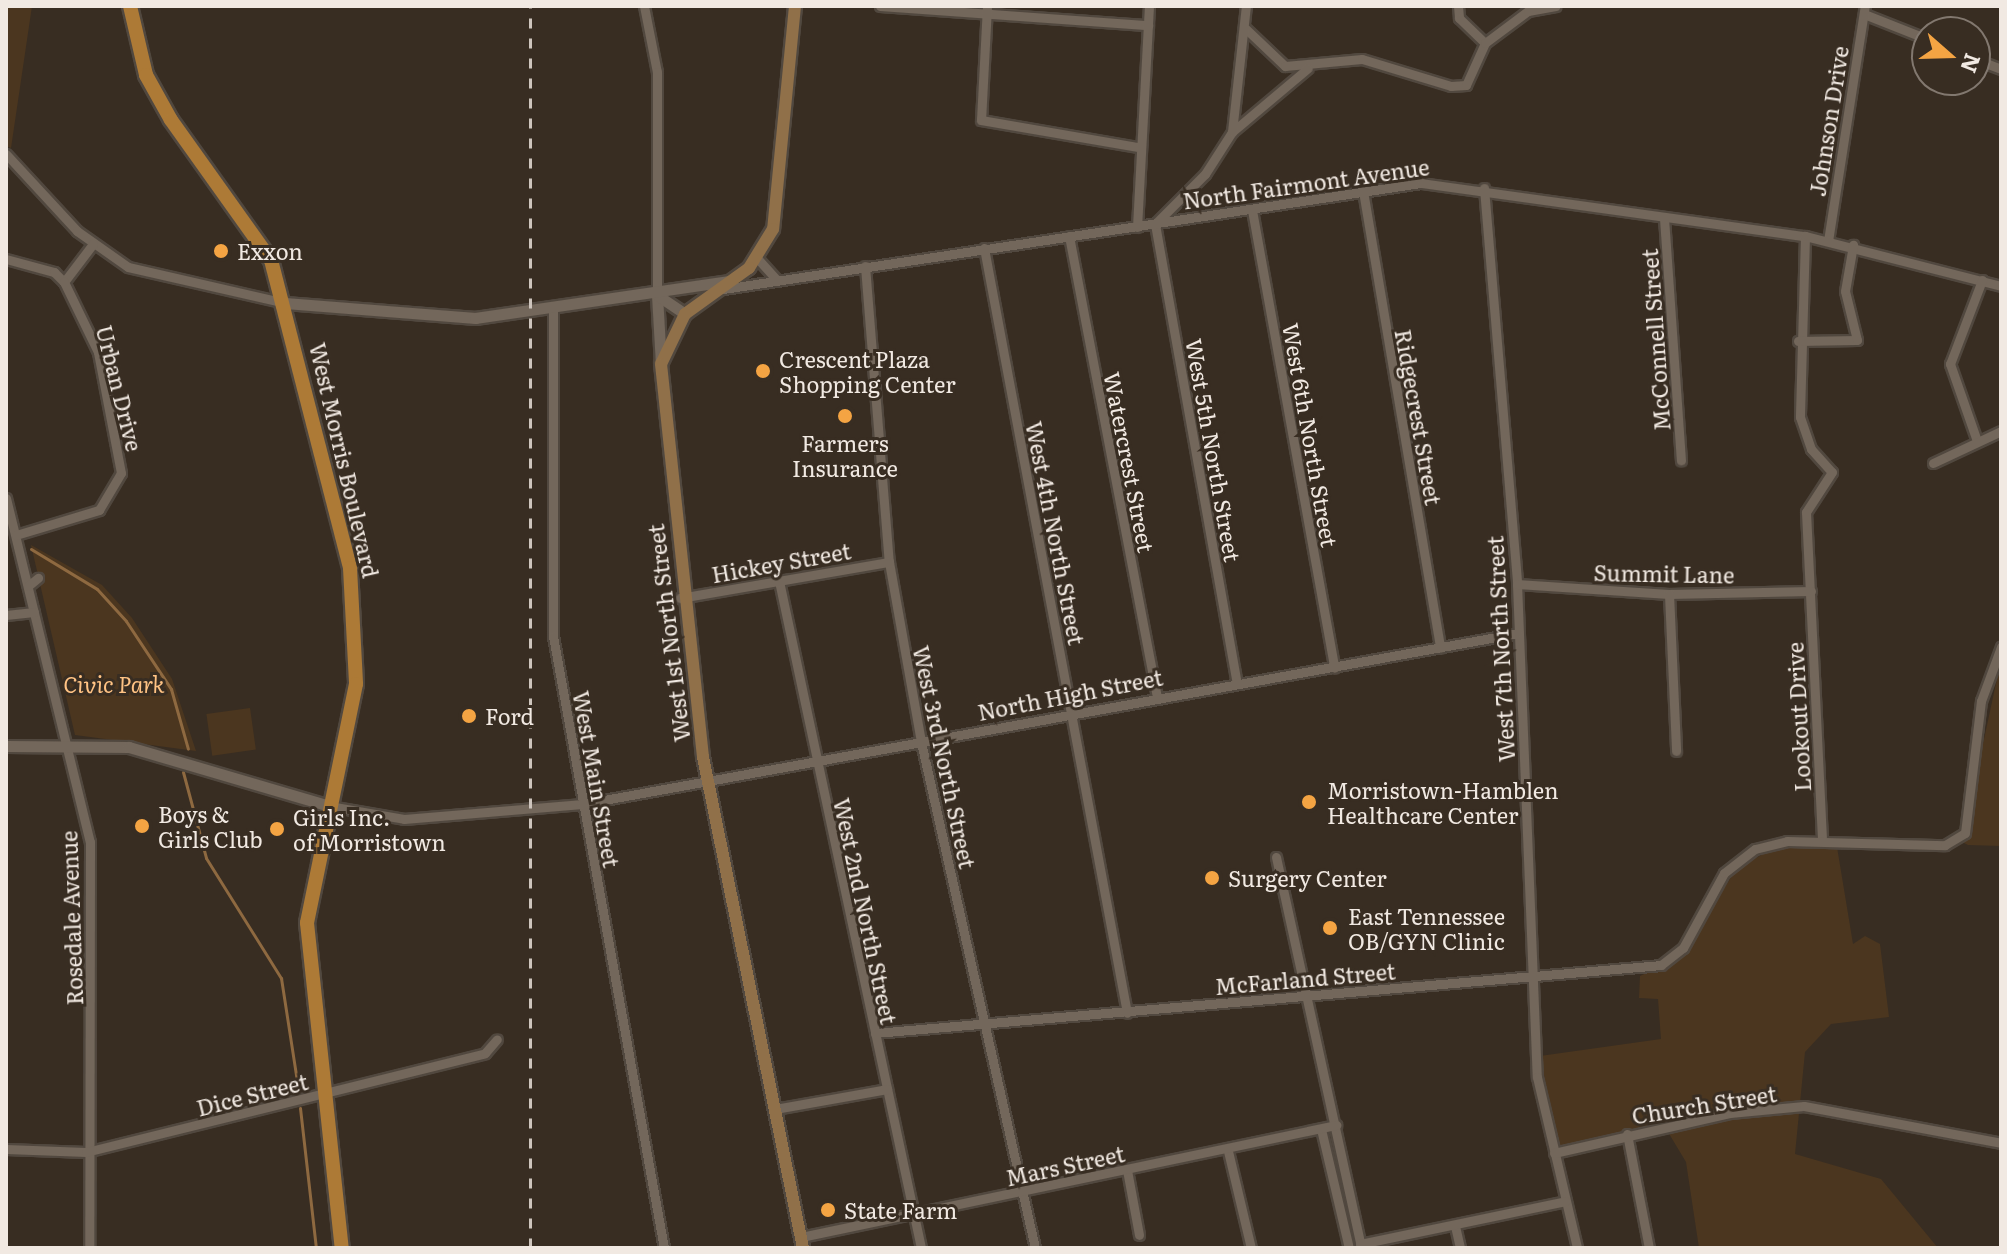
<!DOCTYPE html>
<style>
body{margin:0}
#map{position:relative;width:2007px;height:1254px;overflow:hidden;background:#382d22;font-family:Literata,serif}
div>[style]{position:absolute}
.green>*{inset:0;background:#4b361f;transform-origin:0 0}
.stream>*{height:3px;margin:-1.5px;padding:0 1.5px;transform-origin:1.5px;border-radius:1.5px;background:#8e6940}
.roads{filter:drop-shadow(2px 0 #51483f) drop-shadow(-2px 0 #51483f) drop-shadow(0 2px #51483f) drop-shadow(0 -2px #51483f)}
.minor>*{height:9px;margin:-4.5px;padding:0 4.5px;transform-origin:4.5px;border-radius:4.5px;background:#73675b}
.tertiary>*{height:11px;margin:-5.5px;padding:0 5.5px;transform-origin:5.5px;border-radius:5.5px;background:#73675b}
.secondary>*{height:12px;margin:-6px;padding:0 6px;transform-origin:6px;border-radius:6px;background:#907049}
.primary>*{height:14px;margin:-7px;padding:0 7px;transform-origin:7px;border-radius:7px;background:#ad7a36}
.rail>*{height:3px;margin-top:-1.5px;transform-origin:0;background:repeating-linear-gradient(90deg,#cec5bd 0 10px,transparent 0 20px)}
.dots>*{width:22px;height:22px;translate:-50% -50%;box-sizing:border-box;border:4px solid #382d22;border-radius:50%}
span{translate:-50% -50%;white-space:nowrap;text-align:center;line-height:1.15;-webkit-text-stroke:6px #382d22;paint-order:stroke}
.street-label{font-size:22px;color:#f1e9e2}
.poi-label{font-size:22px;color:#f1e9e2}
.left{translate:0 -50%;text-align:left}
.park-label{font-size:22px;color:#ffc384;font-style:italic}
.frame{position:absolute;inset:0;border:8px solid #f1e9e2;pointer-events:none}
.north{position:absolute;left:1911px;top:16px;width:80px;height:80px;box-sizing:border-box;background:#382d22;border:2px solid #82786f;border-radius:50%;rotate:110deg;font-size:22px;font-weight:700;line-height:32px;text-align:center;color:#f1e9e2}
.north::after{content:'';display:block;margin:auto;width:28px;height:36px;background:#f4a443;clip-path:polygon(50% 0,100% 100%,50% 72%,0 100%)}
</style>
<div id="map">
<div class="green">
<i style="clip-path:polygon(6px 6px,32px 6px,11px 148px,6px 146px)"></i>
<i style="clip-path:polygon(31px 545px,102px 585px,132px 618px,172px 679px,196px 751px,75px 735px)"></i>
<i style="clip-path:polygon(2001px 660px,2001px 846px,1968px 845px,1962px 842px)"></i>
<i style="left:250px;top:708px;width:42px;height:44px;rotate:82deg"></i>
<i style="clip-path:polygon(1837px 847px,1853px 944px,1865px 936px,1880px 944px,1889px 1017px,1831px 1024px,1805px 1052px,1795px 1154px,1881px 1179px,1938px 1248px,1699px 1248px,1686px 1162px,1662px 1122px,1559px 1147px,1540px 1056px,1661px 1039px,1658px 999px,1639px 998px,1640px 976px,1683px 956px,1736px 869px,1774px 848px)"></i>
</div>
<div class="stream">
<i style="left:31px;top:549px;width:77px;rotate:31.2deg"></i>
<i style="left:97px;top:589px;width:43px;rotate:47.8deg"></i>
<i style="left:126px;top:621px;width:82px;rotate:56.5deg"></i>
<i style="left:171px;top:689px;width:62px;rotate:74.2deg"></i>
<i style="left:183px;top:772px;width:89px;rotate:75deg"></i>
<i style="left:206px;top:858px;width:142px;rotate:58deg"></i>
<i style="left:281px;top:978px;width:117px;rotate:81.2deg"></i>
<i style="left:300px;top:1108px;width:141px;rotate:83.5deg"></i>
</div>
<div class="roads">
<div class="minor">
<i style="left:644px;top:6px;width:67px;rotate:78.9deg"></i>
<i style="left:657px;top:72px;width:223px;rotate:90deg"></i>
<i style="left:880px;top:6px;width:269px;rotate:4.1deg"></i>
<i style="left:987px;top:6px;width:114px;rotate:93deg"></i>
<i style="left:981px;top:120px;width:158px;rotate:9.8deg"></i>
<i style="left:1458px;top:6px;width:12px;rotate:85deg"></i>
<i style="left:1459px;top:18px;width:36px;rotate:44deg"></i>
<i style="left:1864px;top:14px;width:68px;rotate:21.6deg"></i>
<i style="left:1246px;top:29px;width:54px;rotate:43.5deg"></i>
<i style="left:1285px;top:66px;width:77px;rotate:-5.2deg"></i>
<i style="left:1362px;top:59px;width:93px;rotate:16.9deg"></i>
<i style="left:1451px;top:86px;width:15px;rotate:-4deg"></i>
<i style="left:1466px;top:85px;width:46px;rotate:-65.7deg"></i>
<i style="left:1485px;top:43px;width:54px;rotate:-36.7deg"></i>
<i style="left:1528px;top:11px;width:28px;rotate:-10deg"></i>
<i style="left:1975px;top:59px;width:28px;rotate:21deg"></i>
<i style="left:1232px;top:132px;width:99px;rotate:-40.1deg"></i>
<i style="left:6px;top:154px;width:105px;rotate:47.3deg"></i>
<i style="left:77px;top:231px;width:62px;rotate:35.2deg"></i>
<i style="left:128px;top:267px;width:161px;rotate:12.9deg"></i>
<i style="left:1484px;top:188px;width:397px;rotate:85.2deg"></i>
<i style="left:1517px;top:584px;width:493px;rotate:87.7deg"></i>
<i style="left:1537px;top:1077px;width:176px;rotate:76.8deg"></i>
<i style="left:1363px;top:191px;width:463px;rotate:80.4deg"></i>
<i style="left:1252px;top:210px;width:465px;rotate:79.8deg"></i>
<i style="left:1664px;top:218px;width:243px;rotate:86deg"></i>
<i style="left:1155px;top:224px;width:466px;rotate:79.9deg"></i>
<i style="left:1155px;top:224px;width:71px;rotate:-45deg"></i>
<i style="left:1205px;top:174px;width:50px;rotate:-57.3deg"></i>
<i style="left:1232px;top:132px;width:127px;rotate:-83.7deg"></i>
<i style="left:1137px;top:227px;width:221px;rotate:-86.9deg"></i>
<i style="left:1069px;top:236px;width:466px;rotate:79.2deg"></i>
<i style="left:1805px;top:236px;width:181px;rotate:91.6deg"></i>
<i style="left:1800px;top:417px;width:34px;rotate:71deg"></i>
<i style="left:1811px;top:449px;width:31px;rotate:48deg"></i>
<i style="left:1832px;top:472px;width:48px;rotate:123deg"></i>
<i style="left:1806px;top:512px;width:329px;rotate:87.2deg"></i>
<i style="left:1828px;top:241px;width:238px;rotate:-81.1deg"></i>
<i style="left:984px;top:248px;width:778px;rotate:79.41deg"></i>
<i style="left:757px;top:258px;width:28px;rotate:48deg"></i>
<i style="left:6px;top:259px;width:50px;rotate:15.2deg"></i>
<i style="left:54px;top:272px;width:14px;rotate:45deg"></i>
<i style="left:64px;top:282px;width:48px;rotate:-52.7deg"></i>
<i style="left:865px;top:266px;width:297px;rotate:85.4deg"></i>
<i style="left:889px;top:562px;width:183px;rotate:79.9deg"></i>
<i style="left:921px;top:742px;width:519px;rotate:77.3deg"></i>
<i style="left:723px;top:289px;width:706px;rotate:-8.64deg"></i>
<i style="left:1421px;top:183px;width:388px;rotate:7.9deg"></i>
<i style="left:1805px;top:236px;width:202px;rotate:14.3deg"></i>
<i style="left:553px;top:312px;width:324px;rotate:90deg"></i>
<i style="left:553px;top:636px;width:622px;rotate:79.72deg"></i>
<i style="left:1798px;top:341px;width:59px;rotate:-1deg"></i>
<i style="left:1857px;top:340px;width:50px;rotate:-103.8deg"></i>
<i style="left:1845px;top:291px;width:47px;rotate:-80.1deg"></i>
<i style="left:1977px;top:441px;width:82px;rotate:-109.3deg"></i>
<i style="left:1950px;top:364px;width:90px;rotate:-69.1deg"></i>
<i style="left:1933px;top:463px;width:75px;rotate:-25.2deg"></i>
<i style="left:6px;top:498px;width:354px;rotate:76.3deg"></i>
<i style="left:90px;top:842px;width:406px;rotate:90.1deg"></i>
<i style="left:16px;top:535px;width:87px;rotate:-16.8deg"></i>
<i style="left:99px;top:510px;width:43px;rotate:-59.3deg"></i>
<i style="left:121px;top:473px;width:123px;rotate:-100.8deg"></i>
<i style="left:98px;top:352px;width:78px;rotate:-115.9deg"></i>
<i style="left:779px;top:581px;width:682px;rotate:77.98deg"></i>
<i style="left:1517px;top:584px;width:152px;rotate:3.8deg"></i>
<i style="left:1669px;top:594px;width:142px;rotate:-1.2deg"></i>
<i style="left:28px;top:586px;width:13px;rotate:-39deg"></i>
<i style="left:1669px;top:594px;width:157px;rotate:87.4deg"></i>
<i style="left:680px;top:598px;width:212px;rotate:-9.8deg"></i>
<i style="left:6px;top:615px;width:28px;rotate:-6deg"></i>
<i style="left:329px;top:806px;width:76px;rotate:9.8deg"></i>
<i style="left:404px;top:819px;width:179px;rotate:-4.8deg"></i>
<i style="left:582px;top:804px;width:951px;rotate:-10.35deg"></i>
<i style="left:1276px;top:857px;width:400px;rotate:77.7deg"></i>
<i style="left:875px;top:1033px;width:789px;rotate:-4.94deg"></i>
<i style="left:1661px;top:965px;width:28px;rotate:-38deg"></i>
<i style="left:1683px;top:948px;width:85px;rotate:-61.3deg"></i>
<i style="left:1724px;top:873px;width:39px;rotate:-38deg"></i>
<i style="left:1755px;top:849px;width:33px;rotate:-14deg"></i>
<i style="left:1787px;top:841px;width:158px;rotate:1.5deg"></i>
<i style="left:1945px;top:845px;width:23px;rotate:-31deg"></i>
<i style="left:1965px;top:833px;width:133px;rotate:-83.1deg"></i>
<i style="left:1981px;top:701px;width:58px;rotate:-69.7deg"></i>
<i style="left:775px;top:1109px;width:114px;rotate:-10.1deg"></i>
<i style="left:1321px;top:1129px;width:122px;rotate:76.8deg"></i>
<i style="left:1627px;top:1134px;width:116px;rotate:79.1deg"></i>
<i style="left:6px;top:1149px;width:80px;rotate:2.1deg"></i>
<i style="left:86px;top:1152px;width:411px;rotate:-13.9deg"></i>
<i style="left:485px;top:1053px;width:18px;rotate:-49deg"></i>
<i style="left:1228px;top:1151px;width:100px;rotate:76.7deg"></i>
<i style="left:1554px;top:1153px;width:180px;rotate:-12.8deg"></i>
<i style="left:1730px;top:1113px;width:74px;rotate:-5.4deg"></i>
<i style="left:1804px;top:1106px;width:200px;rotate:10.6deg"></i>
<i style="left:1127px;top:1170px;width:66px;rotate:79.5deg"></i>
<i style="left:1455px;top:1226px;width:23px;rotate:77deg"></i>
<i style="left:801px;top:1237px;width:547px;rotate:-11.82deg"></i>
<i style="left:1360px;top:1244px;width:210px;rotate:-11.8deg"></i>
</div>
<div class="tertiary">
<i style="left:657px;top:295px;width:69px;rotate:86.7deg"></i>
<i style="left:657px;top:295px;width:34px;rotate:34deg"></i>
<i style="left:285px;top:303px;width:191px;rotate:4.5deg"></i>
<i style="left:475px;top:318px;width:257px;rotate:-8.3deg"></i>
<i style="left:6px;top:746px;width:123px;rotate:0.5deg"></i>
<i style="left:129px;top:747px;width:209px;rotate:16.4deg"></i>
</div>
<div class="secondary">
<i style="left:795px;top:6px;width:224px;rotate:95.6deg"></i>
<i style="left:773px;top:229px;width:46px;rotate:121.6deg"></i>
<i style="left:749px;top:268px;width:79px;rotate:144.3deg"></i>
<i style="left:685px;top:314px;width:55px;rotate:115.6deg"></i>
<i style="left:661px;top:364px;width:395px;rotate:83.9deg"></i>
<i style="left:703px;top:757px;width:501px;rotate:78.49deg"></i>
</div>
<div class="primary">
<i style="left:130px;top:6px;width:71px;rotate:76.9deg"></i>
<i style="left:146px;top:75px;width:51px;rotate:60.9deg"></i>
<i style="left:171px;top:120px;width:172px;rotate:54.5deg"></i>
<i style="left:271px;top:260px;width:318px;rotate:75.6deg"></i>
<i style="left:350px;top:568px;width:116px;rotate:87deg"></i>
<i style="left:356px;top:684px;width:244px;rotate:101.6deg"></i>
<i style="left:307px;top:923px;width:327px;rotate:83.9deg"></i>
</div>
</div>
<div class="rail">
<i style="left:530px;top:1248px;width:1242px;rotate:-90deg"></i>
</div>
<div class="dots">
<i style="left:221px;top:251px;background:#f4a443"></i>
<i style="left:763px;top:371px;background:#f4a443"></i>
<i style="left:845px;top:416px;background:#f4a443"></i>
<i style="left:469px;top:716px;background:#f4a443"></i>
<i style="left:1309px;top:802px;background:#f4a443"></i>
<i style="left:142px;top:826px;background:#f4a443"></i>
<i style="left:277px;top:829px;background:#f4a443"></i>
<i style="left:1212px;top:878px;background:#f4a443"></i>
<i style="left:1330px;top:928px;background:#f4a443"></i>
<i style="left:828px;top:1210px;background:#f4a443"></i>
</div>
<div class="street-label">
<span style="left:1828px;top:121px;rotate:-81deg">Johnson Drive</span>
<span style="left:1306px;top:183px;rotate:-8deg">North Fairmont Avenue</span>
<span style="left:1655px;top:340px;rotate:-94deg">McConnell Street</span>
<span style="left:120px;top:388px;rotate:76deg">Urban Drive</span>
<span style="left:1419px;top:417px;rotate:80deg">Ridgecrest Street</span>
<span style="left:1311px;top:435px;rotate:80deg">West 6th North Street</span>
<span style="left:1214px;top:450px;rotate:80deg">West 5th North Street</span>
<span style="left:345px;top:460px;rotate:77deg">West Morris Boulevard</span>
<span style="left:1130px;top:462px;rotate:79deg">Watercrest Street</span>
<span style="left:1056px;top:533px;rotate:79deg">West 4th North Street</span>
<span style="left:781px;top:562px;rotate:-10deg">Hickey Street</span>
<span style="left:1664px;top:573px;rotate:1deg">Summit Lane</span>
<span style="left:668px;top:633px;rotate:-97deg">West 1st North Street</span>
<span style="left:1500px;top:649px;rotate:-93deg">West 7th North Street</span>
<span style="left:1070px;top:694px;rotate:-11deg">North High Street</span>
<span style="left:1798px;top:717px;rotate:-93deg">Lookout Drive</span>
<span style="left:945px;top:757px;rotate:78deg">West 3rd North Street</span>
<span style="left:597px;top:779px;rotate:80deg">West Main Street</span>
<span style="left:866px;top:911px;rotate:78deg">West 2nd North Street</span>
<span style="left:71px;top:918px;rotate:-92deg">Rosedale Avenue</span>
<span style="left:1305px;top:978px;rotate:-5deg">McFarland Street</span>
<span style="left:252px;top:1094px;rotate:-14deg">Dice Street</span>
<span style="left:1704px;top:1104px;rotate:-9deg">Church Street</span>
<span style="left:1065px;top:1165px;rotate:-12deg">Mars Street</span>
</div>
<div class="poi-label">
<span class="left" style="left:237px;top:251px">Exxon</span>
<span class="left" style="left:779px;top:371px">Crescent Plaza<br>Shopping Center</span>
<span style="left:845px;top:455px">Farmers<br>Insurance</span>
<span class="left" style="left:485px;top:716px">Ford</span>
<span class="left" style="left:1327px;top:802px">Morristown-Hamblen<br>Healthcare Center</span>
<span class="left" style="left:158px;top:826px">Boys &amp;<br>Girls Club</span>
<span class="left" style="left:293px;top:829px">Girls Inc.<br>of Morristown</span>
<span class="left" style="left:1228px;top:878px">Surgery Center</span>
<span class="left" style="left:1348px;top:928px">East Tennessee<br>OB/GYN Clinic</span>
<span class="left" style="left:844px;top:1210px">State Farm</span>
</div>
<div class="park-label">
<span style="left:114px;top:684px">Civic Park</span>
</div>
<div class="frame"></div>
<div class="north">N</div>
</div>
